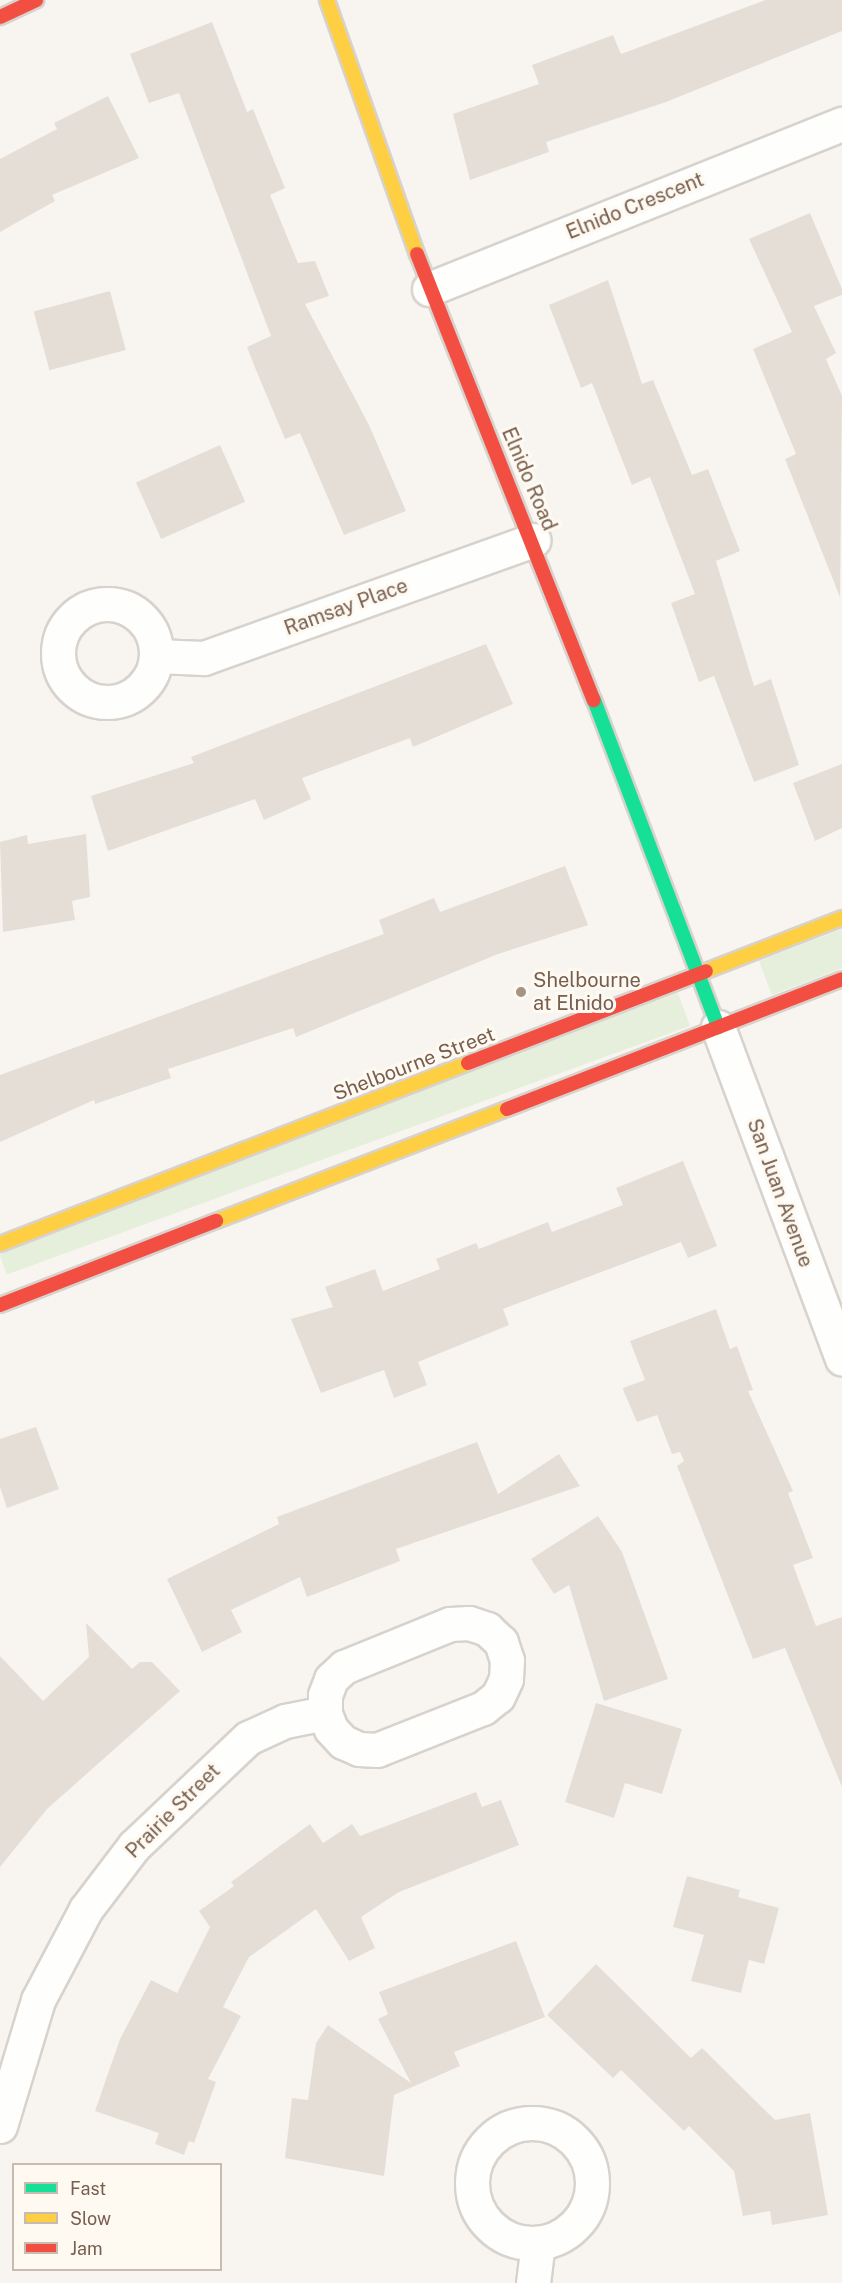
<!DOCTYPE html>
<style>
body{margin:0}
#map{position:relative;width:842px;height:2283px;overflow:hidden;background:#f8f5f0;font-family:"Public Sans",sans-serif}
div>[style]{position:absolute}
.green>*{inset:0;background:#e5efdb;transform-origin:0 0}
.building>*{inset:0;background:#e5ded7;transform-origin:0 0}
.roads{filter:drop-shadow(2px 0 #d8d2cd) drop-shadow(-2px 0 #d8d2cd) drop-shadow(0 2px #d8d2cd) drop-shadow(0 -2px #d8d2cd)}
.street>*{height:33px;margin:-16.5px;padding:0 16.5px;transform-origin:16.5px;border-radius:16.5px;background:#fefefd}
.street>.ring{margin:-16.5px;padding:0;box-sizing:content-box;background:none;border:33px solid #fefefd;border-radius:50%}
.fast>*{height:14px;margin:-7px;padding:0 7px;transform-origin:7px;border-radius:7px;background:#16e098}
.slow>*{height:14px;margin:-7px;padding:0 7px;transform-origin:7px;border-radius:7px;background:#ffcf43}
.jam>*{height:14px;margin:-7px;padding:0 7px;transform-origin:7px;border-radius:7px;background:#f24e42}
.dots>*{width:16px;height:16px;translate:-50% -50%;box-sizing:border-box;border:3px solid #fefaf2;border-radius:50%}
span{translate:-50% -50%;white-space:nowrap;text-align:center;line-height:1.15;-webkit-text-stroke:6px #fefaf2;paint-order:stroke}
.street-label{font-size:20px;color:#775e4f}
.poi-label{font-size:20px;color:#775e4f}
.left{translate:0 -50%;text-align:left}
.legend{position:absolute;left:12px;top:2163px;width:210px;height:108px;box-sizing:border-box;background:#fefaf2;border:2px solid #c8bcb1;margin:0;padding:8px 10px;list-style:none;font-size:18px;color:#775e4f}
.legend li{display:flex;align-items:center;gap:12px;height:30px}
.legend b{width:30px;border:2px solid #c8bcb1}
</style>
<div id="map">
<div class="green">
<i style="clip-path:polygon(842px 929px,842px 968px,772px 995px,759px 961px)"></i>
<i style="left:678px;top:993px;width:35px;height:727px;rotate:70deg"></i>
</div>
<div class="building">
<i style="clip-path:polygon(765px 0,842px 0,842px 31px,666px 102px,546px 142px,549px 152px,470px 180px,453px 114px,539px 84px,532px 65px,613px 35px,621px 54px)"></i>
<i style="clip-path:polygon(212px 22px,247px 112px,253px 109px,285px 188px,270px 195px,298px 263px,315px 261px,329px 296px,305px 304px,369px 425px,406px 511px,344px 535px,300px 433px,285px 439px,256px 370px,247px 347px,271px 336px,179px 93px,149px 103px,130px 54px)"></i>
<i style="clip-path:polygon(108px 96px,139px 158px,52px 195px,55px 201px,0 232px,0 159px,57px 129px,54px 123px)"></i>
<i style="clip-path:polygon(810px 213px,842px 289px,842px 295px,814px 306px,836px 353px,826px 359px,842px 396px,840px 597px,785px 459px,796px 454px,753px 349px,792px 332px,749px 239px)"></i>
<i style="clip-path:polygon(608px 280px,642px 384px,653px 380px,692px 475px,708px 469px,740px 551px,716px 561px,754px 686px,771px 679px,799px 765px,754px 782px,714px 676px,699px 682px,671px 603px,695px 594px,650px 477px,632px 485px,592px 383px,581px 388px,549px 305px)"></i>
<i style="left:110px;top:291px;width:61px;height:79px;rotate:75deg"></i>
<i style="left:220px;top:445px;width:62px;height:92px;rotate:66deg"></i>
<i style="clip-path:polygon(486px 644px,513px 704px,413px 747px,410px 738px,302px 778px,311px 799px,264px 820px,255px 799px,108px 851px,91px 796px,194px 763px,191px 757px)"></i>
<i style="clip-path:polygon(842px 764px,842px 828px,815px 841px,793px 783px)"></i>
<i style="clip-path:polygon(86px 834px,90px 897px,72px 901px,75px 920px,3px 932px,0 842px,27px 835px,28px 844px)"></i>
<i style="clip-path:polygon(565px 866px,588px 925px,498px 954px,296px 1037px,293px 1028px,168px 1069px,171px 1078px,95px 1104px,94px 1100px,0 1142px,0 1075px,384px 934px,379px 920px,434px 898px,440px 912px)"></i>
<i style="clip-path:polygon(683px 1161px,717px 1246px,688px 1258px,681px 1242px,503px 1309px,509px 1325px,418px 1362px,427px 1385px,394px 1398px,384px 1370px,321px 1393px,291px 1319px,333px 1307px,325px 1287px,375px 1269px,383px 1291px,440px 1269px,436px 1259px,476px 1243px,479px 1249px,548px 1222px,552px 1232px,623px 1205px,616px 1188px)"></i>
<i style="clip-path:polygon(716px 1309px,730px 1349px,737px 1346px,753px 1390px,748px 1391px,793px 1491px,788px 1493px,813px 1558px,793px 1565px,816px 1626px,842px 1617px,842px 1787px,785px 1648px,753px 1659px,677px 1466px,684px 1461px,680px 1452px,672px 1454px,657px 1415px,637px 1422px,624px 1392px,623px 1388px,645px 1380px,630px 1341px)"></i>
<i style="clip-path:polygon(36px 1427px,59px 1489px,7px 1508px,0 1487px,0 1439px)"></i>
<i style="clip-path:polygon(477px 1442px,498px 1494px,559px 1454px,580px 1486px,396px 1549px,400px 1561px,307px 1597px,300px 1577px,231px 1610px,242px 1632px,202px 1652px,167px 1579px,279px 1524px,277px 1517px)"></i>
<i style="clip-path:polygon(598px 1516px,622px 1552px,668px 1679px,604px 1701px,569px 1585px,554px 1594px,531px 1559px)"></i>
<i style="clip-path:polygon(86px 1623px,132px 1669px,140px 1662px,152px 1662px,180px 1691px,47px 1809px,0 1867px,0 1656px,43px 1701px,89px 1657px)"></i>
<i style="clip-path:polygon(596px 1703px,682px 1729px,662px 1794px,625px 1783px,614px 1818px,565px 1802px)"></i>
<i style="clip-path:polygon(476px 1792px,482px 1807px,501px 1800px,519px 1845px,399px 1892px,361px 1917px,375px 1948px,349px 1961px,316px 1909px,249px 1957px,223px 2007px,241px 2016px,208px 2079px,216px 2082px,194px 2143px,189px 2141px,184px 2155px,155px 2144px,159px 2133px,95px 2111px,120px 2039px,151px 1980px,177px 1993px,210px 1927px,199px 1911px,234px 1886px,231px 1882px,310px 1824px,323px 1843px,352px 1824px,360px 1836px)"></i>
<i style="clip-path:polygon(687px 1876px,740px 1890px,738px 1897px,779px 1908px,764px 1964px,749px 1960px,741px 1993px,691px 1981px,704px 1935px,673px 1927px)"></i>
<i style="clip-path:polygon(516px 1941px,545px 2017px,454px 2052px,460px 2066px,394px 2095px,384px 2176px,285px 2158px,292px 2098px,308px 2100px,316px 2043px,328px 2025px,411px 2083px,378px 2019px,388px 2014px,379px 1992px)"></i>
<i style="clip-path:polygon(596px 1964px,691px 2058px,702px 2048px,775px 2120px,810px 2113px,828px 2215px,772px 2225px,770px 2211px,743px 2216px,734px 2171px,689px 2126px,684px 2131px,621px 2070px,613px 2078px,547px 2015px)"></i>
</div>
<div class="roads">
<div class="street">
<i style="left:429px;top:289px;width:445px;rotate:-21.8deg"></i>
<i class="ring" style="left:58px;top:604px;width:65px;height:65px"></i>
<i style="left:156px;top:656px;width:48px;rotate:2.4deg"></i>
<i style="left:204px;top:658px;width:350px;rotate:-19.7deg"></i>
<i style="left:718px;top:1027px;width:354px;rotate:69.5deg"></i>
<i style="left:469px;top:1623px;width:19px;rotate:18deg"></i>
<i style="left:487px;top:1629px;width:19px;rotate:43deg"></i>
<i style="left:501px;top:1642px;width:19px;rotate:72deg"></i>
<i style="left:507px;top:1660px;width:19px;rotate:93deg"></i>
<i style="left:506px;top:1679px;width:19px;rotate:115deg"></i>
<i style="left:498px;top:1696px;width:19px;rotate:141deg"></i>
<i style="left:483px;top:1708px;width:114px;rotate:158.4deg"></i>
<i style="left:377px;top:1750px;width:18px;rotate:-177deg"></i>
<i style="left:359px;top:1749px;width:17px;rotate:-156deg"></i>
<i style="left:343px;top:1742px;width:18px;rotate:-133deg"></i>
<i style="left:331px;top:1729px;width:17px;rotate:-111deg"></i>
<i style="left:325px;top:1713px;width:18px;rotate:-90deg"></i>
<i style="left:325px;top:1695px;width:17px;rotate:-69deg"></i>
<i style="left:331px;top:1679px;width:18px;rotate:-43deg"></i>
<i style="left:344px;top:1667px;width:114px;rotate:-22.1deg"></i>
<i style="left:450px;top:1624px;width:19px;rotate:-3deg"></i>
<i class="ring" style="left:472px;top:2123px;width:87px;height:87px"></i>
<i style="left:0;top:2126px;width:132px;rotate:-73.2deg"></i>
<i style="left:38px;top:2000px;width:103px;rotate:-62.2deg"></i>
<i style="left:86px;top:1909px;width:79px;rotate:-52.7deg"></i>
<i style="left:134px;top:1846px;width:157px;rotate:-43.5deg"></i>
<i style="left:248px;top:1738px;width:41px;rotate:-24.7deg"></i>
<i style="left:285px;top:1721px;width:41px;rotate:-11.3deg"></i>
<i style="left:533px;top:2283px;width:40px;rotate:-82.9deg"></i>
</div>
<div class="fast">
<i style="left:594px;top:700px;width:350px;rotate:69.2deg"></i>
</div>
<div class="slow">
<i style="left:327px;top:0;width:269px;rotate:70.5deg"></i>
<i style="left:706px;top:971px;width:146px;rotate:-21.3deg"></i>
<i style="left:216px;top:1221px;width:312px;rotate:-21.1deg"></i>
<i style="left:0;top:1244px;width:502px;rotate:-21.14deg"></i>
</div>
<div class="jam">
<i style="left:0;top:17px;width:40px;rotate:-25deg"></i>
<i style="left:417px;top:254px;width:480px;rotate:68.4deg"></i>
<i style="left:468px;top:1063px;width:255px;rotate:-21.1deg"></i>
<i style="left:507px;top:1109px;width:359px;rotate:-21.2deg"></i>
<i style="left:0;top:1305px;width:232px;rotate:-21.3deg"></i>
</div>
</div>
<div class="dots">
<i style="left:521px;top:992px;background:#a49387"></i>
</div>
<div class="street-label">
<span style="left:635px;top:206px;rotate:-22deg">Elnido Crescent</span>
<span style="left:529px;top:479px;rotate:67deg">Elnido Road</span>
<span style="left:346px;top:607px;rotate:-20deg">Ramsay Place</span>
<span style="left:414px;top:1064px;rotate:-21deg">Shelbourne Street</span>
<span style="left:780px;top:1193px;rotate:70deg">San Juan Avenue</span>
<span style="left:173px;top:1811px;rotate:-45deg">Prairie Street</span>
</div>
<div class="poi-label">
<span class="left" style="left:533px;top:992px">Shelbourne<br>at Elnido</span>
</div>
<ul class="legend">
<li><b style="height:8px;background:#16e098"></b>Fast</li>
<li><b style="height:8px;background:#ffcf43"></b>Slow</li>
<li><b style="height:8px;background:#f24e42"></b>Jam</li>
</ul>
</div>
